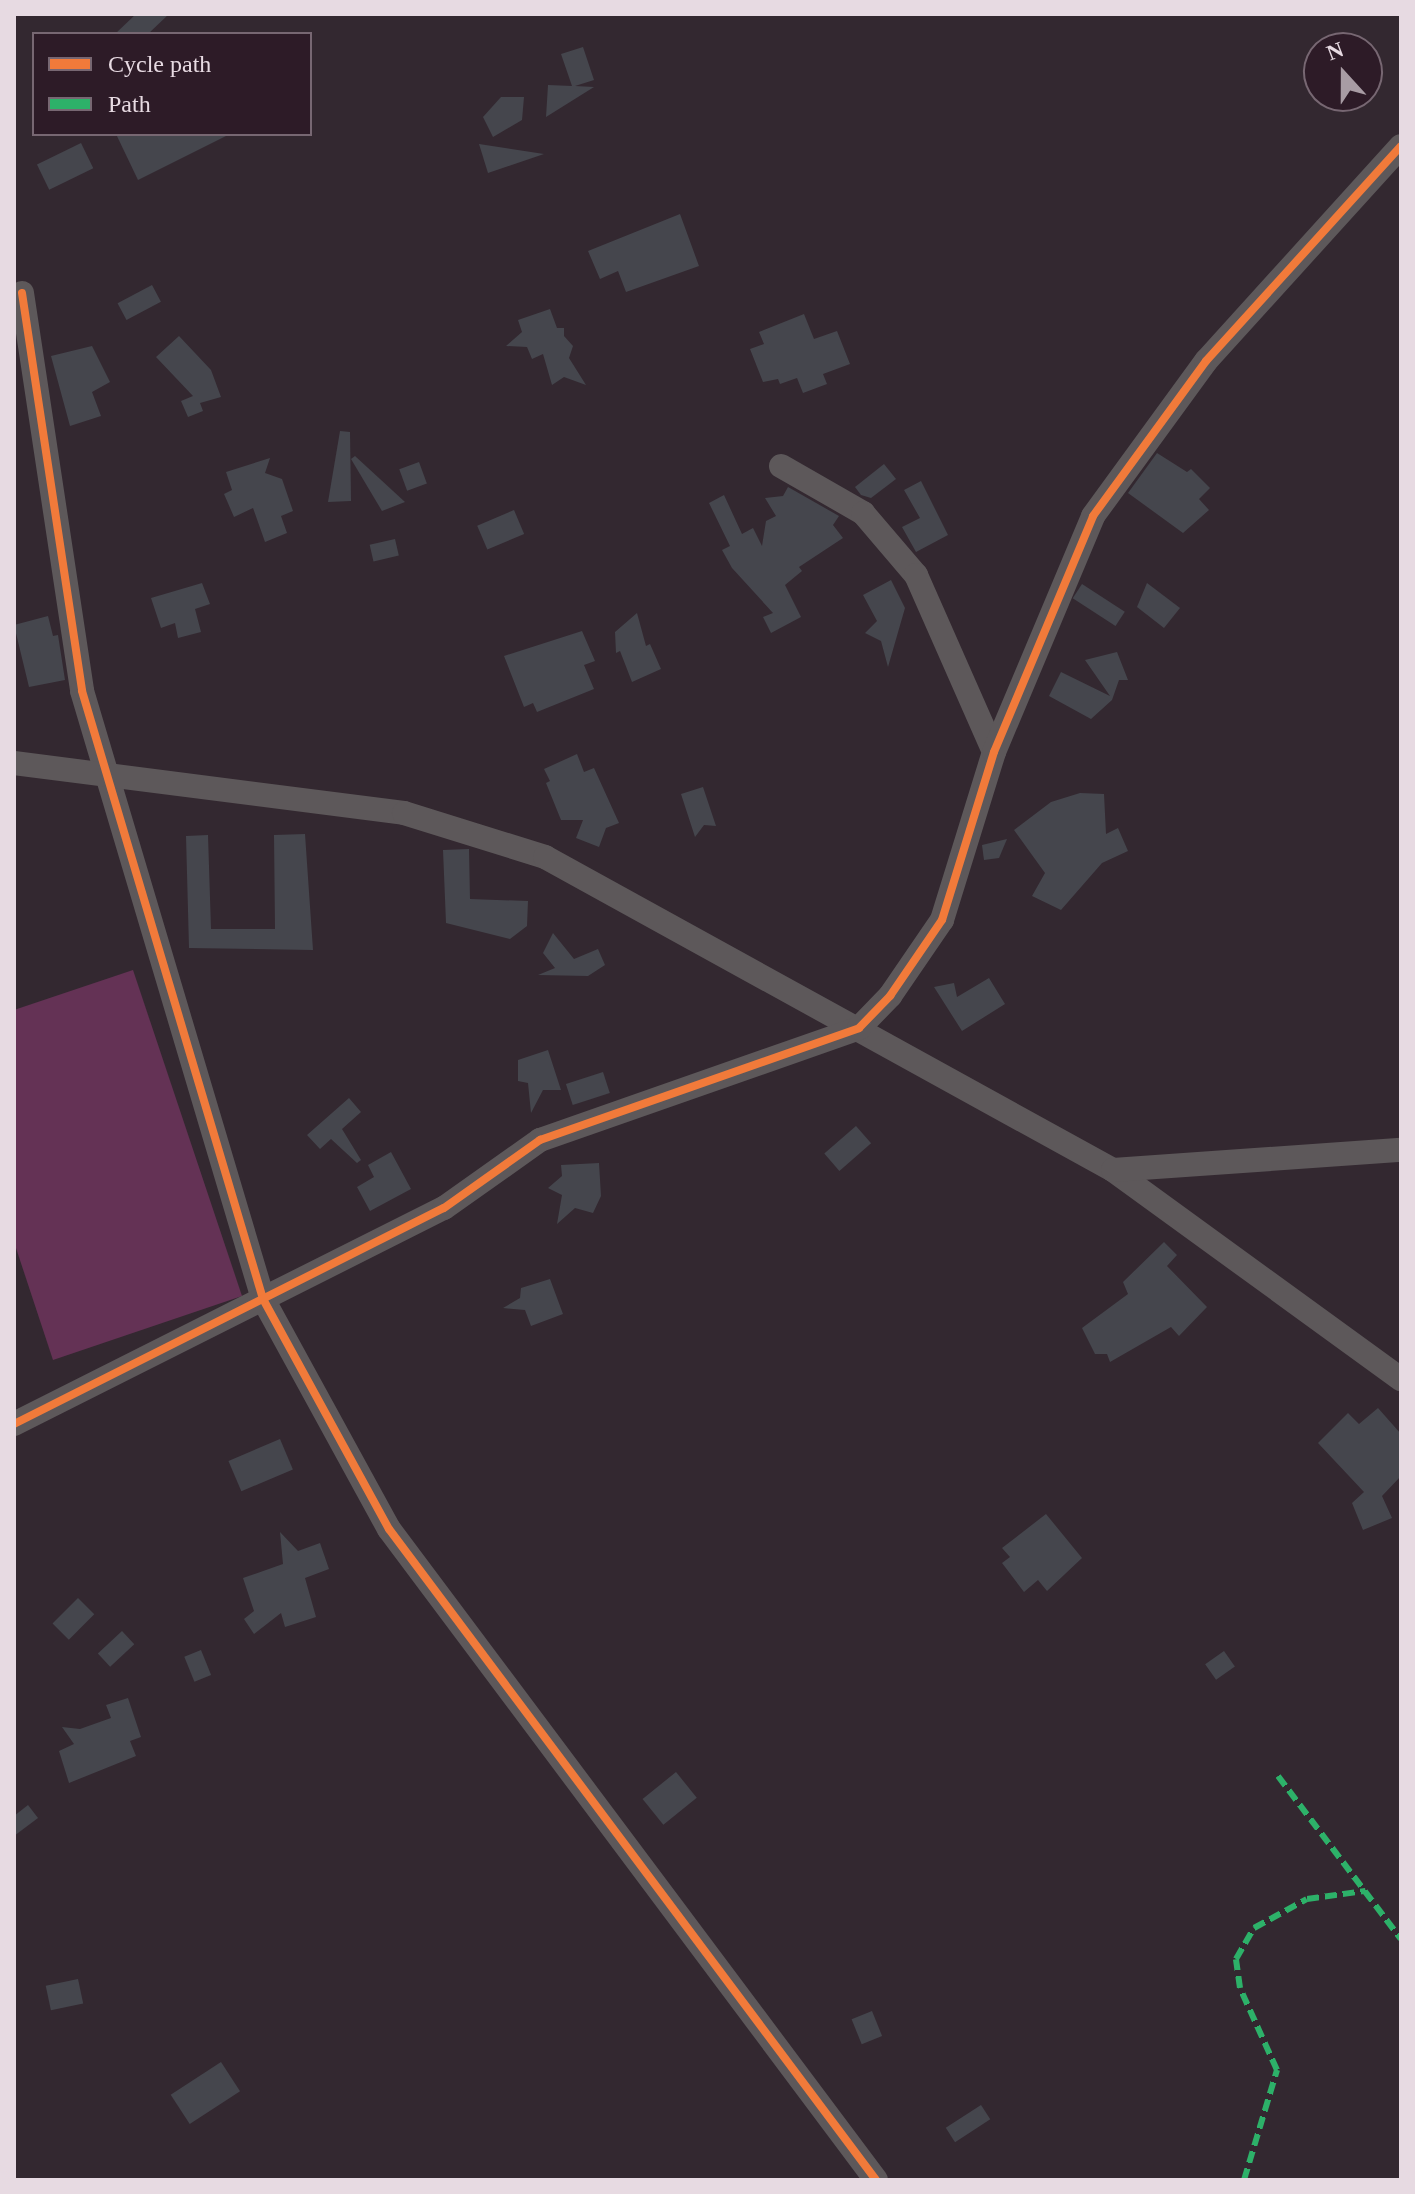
<!DOCTYPE html>
<style>
body{margin:0}
#map{position:relative;width:1415px;height:2194px;overflow:hidden;background:#332830;font-family:Georgia,serif}
div>[style]{position:absolute}
.green>*{inset:0;background:#643255}
.building>*{inset:0;background:#45464d;transform-origin:0 0}
.street>*{height:24px;margin:-12px;padding:0 12px;transform-origin:12px;border-radius:12px;background:#5d585a}
.quiet>*{height:6px;margin-top:-3px;transform-origin:0;background:repeating-linear-gradient(90deg,#2db169 0 12px,transparent 0 18px)}
.cycleway>*{height:8px;margin:-4px;padding:0 4px;transform-origin:4px;border-radius:4px;background:#f17a3a}
span{translate:-50% -50%;white-space:nowrap;text-align:center;line-height:1.15;-webkit-text-stroke:6px #2d1b27;paint-order:stroke}
.frame{position:absolute;inset:0;border:16px solid #e7dae2;pointer-events:none}
.legend{position:absolute;left:32px;top:32px;width:280px;height:104px;box-sizing:border-box;background:#2d1b27;border:2px solid #776772;margin:0;padding:10px 14px;list-style:none;font-size:24px;color:#e7dae2}
.legend li{display:flex;align-items:center;gap:16px;height:40px}
.legend b{width:40px;border:2px solid #776772}
.north{position:absolute;left:1303px;top:32px;width:80px;height:80px;box-sizing:border-box;background:#2d1b27;border:2px solid #776772;border-radius:50%;rotate:339deg;font-size:22px;font-weight:700;line-height:32px;text-align:center;color:#e7dae2}
.north::after{content:'';display:block;margin:auto;width:28px;height:36px;background:#a89ca4;clip-path:polygon(50% 0,100% 100%,50% 72%,0 100%)}
</style>
<div id="map">
<div class="green">
<i style="clip-path:polygon(133px 970px,242px 1296px,53px 1360px,14px 1242px,14px 1010px)"></i>
</div>
<div class="building">
<i style="clip-path:polygon(136px 14px,169px 14px,148px 34px,115px 34px)"></i>
<i style="clip-path:polygon(583px 47px,594px 80px,575px 86px,594px 87px,546px 117px,548px 85px,572px 86px,561px 54px)"></i>
<i style="clip-path:polygon(501px 97px,524px 97px,522px 120px,493px 137px,483px 117px)"></i>
<i style="clip-path:polygon(116px 134px,230px 134px,138px 180px)"></i>
<i style="left:81px;top:143px;width:28px;height:49px;rotate:64deg"></i>
<i style="clip-path:polygon(479px 144px,544px 154px,488px 173px)"></i>
<i style="clip-path:polygon(680px 214px,699px 266px,626px 292px,618px 271px,600px 279px,588px 251px)"></i>
<i style="left:152px;top:285px;width:19px;height:39px;rotate:62deg"></i>
<i style="clip-path:polygon(550px 309px,557px 328px,564px 328px,564px 336px,573px 346px,569px 358px,586px 385px,564px 377px,552px 385px,543px 354px,532px 359px,527px 347px,506px 346px,522px 332px,518px 320px)"></i>
<i style="clip-path:polygon(804px 314px,814px 339px,837px 331px,850px 364px,823px 374px,827px 384px,803px 393px,797px 378px,780px 384px,778px 379px,763px 382px,750px 349px,764px 344px,759px 332px)"></i>
<i style="clip-path:polygon(179px 336px,211px 370px,221px 397px,200px 403px,203px 411px,188px 417px,181px 401px,193px 396px,156px 357px)"></i>
<i style="clip-path:polygon(92px 346px,110px 382px,92px 392px,101px 416px,70px 426px,51px 356px)"></i>
<i style="clip-path:polygon(340px 431px,350px 432px,351px 501px,328px 502px)"></i>
<i style="clip-path:polygon(1157px 453px,1187px 472px,1191px 469px,1210px 488px,1199px 499px,1209px 510px,1183px 533px,1128px 493px)"></i>
<i style="clip-path:polygon(355px 456px,405px 502px,382px 511px,351px 459px)"></i>
<i style="clip-path:polygon(270px 458px,265px 473px,282px 479px,293px 511px,281px 516px,287px 533px,265px 542px,253px 508px,234px 517px,224px 494px,232px 490px,226px 472px)"></i>
<i style="left:419px;top:462px;width:23px;height:21px;rotate:70deg"></i>
<i style="clip-path:polygon(884px 464px,896px 479px,871px 498px,861px 495px,855px 487px)"></i>
<i style="clip-path:polygon(921px 481px,948px 535px,916px 552px,902px 527px,920px 518px,904px 490px)"></i>
<i style="clip-path:polygon(788px 487px,839px 516px,833px 525px,843px 538px,799px 567px,802px 571px,785px 585px,801px 617px,771px 633px,763px 617px,773px 613px,732px 568px,722px 550px,730px 546px,709px 503px,724px 495px,742px 534px,753px 528px,762px 546px,766px 521px,776px 516px,765px 498px,783px 496px)"></i>
<i style="left:514px;top:510px;width:26px;height:40px;rotate:67deg"></i>
<i style="left:395px;top:539px;width:17px;height:26px;rotate:77deg"></i>
<i style="clip-path:polygon(891px 580px,905px 608px,888px 667px,881px 641px,865px 633px,877px 621px,863px 595px)"></i>
<i style="clip-path:polygon(202px 583px,210px 604px,195px 609px,201px 632px,178px 638px,175px 623px,161px 628px,151px 598px)"></i>
<i style="clip-path:polygon(1147px 583px,1180px 608px,1164px 628px,1137px 607px)"></i>
<i style="left:1082px;top:584px;width:51px;height:17px;rotate:33deg"></i>
<i style="clip-path:polygon(637px 613px,646px 646px,650px 644px,661px 669px,632px 682px,620px 651px,616px 653px,615px 632px)"></i>
<i style="clip-path:polygon(48px 616px,53px 636px,58px 635px,65px 680px,29px 687px,14px 625px)"></i>
<i style="clip-path:polygon(582px 631px,595px 661px,584px 665px,594px 689px,537px 712px,533px 703px,524px 707px,504px 656px)"></i>
<i style="clip-path:polygon(1117px 652px,1128px 680px,1119px 680px,1112px 700px,1091px 719px,1049px 696px,1061px 672px,1110px 696px,1085px 660px)"></i>
<i style="clip-path:polygon(577px 754px,584px 772px,594px 768px,619px 823px,606px 828px,599px 847px,576px 838px,583px 820px,561px 820px,546px 783px,550px 781px,544px 769px)"></i>
<i style="clip-path:polygon(703px 787px,716px 826px,704px 825px,695px 837px,681px 794px)"></i>
<i style="clip-path:polygon(1080px 793px,1104px 794px,1106px 834px,1118px 828px,1128px 851px,1102px 863px,1061px 910px,1032px 896px,1045px 873px,1014px 830px,1051px 802px)"></i>
<i style="clip-path:polygon(305px 834px,313px 950px,189px 948px,186px 836px,208px 835px,211px 929px,275px 929px,274px 835px)"></i>
<i style="clip-path:polygon(1007px 839px,999px 858px,984px 860px,982px 845px)"></i>
<i style="clip-path:polygon(469px 849px,470px 899px,528px 901px,527px 926px,510px 939px,446px 923px,443px 850px)"></i>
<i style="clip-path:polygon(553px 933px,574px 959px,598px 949px,605px 965px,588px 976px,538px 975px,555px 968px,543px 953px)"></i>
<i style="clip-path:polygon(989px 978px,1005px 1004px,962px 1031px,934px 987px,954px 983px,957px 997px)"></i>
<i style="clip-path:polygon(548px 1050px,561px 1090px,543px 1090px,531px 1113px,528px 1083px,518px 1081px,518px 1060px)"></i>
<i style="left:603px;top:1072px;width:22px;height:39px;rotate:72deg"></i>
<i style="clip-path:polygon(349px 1098px,361px 1112px,342px 1129px,361px 1160px,357px 1163px,331px 1139px,320px 1149px,307px 1135px)"></i>
<i style="left:856px;top:1126px;width:23px;height:42px;rotate:49deg"></i>
<i style="clip-path:polygon(391px 1152px,411px 1189px,370px 1211px,357px 1187px,374px 1177px,368px 1165px)"></i>
<i style="clip-path:polygon(599px 1163px,601px 1196px,593px 1213px,575px 1208px,557px 1224px,562px 1195px,548px 1188px,562px 1176px,561px 1165px)"></i>
<i style="clip-path:polygon(1164px 1242px,1177px 1255px,1167px 1266px,1207px 1307px,1179px 1336px,1171px 1327px,1110px 1362px,1107px 1354px,1095px 1354px,1082px 1328px,1128px 1294px,1123px 1282px)"></i>
<i style="clip-path:polygon(550px 1279px,563px 1314px,531px 1326px,525px 1310px,503px 1308px,520px 1298px,521px 1288px)"></i>
<i style="clip-path:polygon(1378px 1408px,1401px 1434px,1401px 1476px,1382px 1496px,1392px 1518px,1363px 1530px,1352px 1503px,1364px 1492px,1318px 1443px,1348px 1413px,1359px 1424px)"></i>
<i style="left:280px;top:1439px;width:33px;height:56px;rotate:67deg"></i>
<i style="clip-path:polygon(1046px 1514px,1082px 1558px,1047px 1591px,1038px 1580px,1024px 1592px,1002px 1563px,1010px 1557px,1002px 1548px)"></i>
<i style="clip-path:polygon(280px 1532px,298px 1551px,320px 1543px,329px 1569px,305px 1578px,316px 1617px,285px 1627px,281px 1613px,254px 1634px,244px 1619px,254px 1611px,243px 1578px,283px 1564px)"></i>
<i style="left:78px;top:1598px;width:23px;height:36px;rotate:45deg"></i>
<i style="left:122px;top:1631px;width:18px;height:33px;rotate:47deg"></i>
<i style="left:201px;top:1650px;width:27px;height:18px;rotate:68deg"></i>
<i style="left:1224px;top:1651px;width:19px;height:23px;rotate:55deg"></i>
<i style="clip-path:polygon(128px 1698px,141px 1737px,130px 1741px,136px 1756px,69px 1783px,59px 1751px,74px 1744px,62px 1727px,80px 1729px,111px 1718px,106px 1705px)"></i>
<i style="left:676px;top:1772px;width:33px;height:43px;rotate:51deg"></i>
<i style="clip-path:polygon(28px 1805px,38px 1818px,14px 1836px,14px 1816px)"></i>
<i style="left:78px;top:1979px;width:25px;height:33px;rotate:78deg"></i>
<i style="left:872px;top:2011px;width:27px;height:22px;rotate:68deg"></i>
<i style="left:221px;top:2062px;width:35px;height:60px;rotate:57deg"></i>
<i style="left:981px;top:2105px;width:17px;height:42px;rotate:57deg"></i>
</div>
<div class="street">
<i style="left:22px;top:293px;width:402px;rotate:81.4deg"></i>
<i style="left:82px;top:691px;width:634px;rotate:73.42deg"></i>
<i style="left:263px;top:1299px;width:262px;rotate:61.3deg"></i>
<i style="left:389px;top:1529px;width:813px;rotate:53.2deg"></i>
<i style="left:781px;top:466px;width:95px;rotate:29.8deg"></i>
<i style="left:863px;top:513px;width:82px;rotate:49.5deg"></i>
<i style="left:916px;top:575px;width:193px;rotate:66.2deg"></i>
<i style="left:14px;top:763px;width:393px;rotate:7.3deg"></i>
<i style="left:404px;top:813px;width:148px;rotate:17.3deg"></i>
<i style="left:545px;top:857px;width:649px;rotate:28.86deg"></i>
<i style="left:1113px;top:1170px;width:356px;rotate:36deg"></i>
<i style="left:1113px;top:1170px;width:289px;rotate:-4deg"></i>
<i style="left:14px;top:1424px;width:481px;rotate:-26.7deg"></i>
<i style="left:444px;top:1208px;width:118px;rotate:-35.3deg"></i>
<i style="left:540px;top:1140px;width:338px;rotate:-19.3deg"></i>
<i style="left:859px;top:1028px;width:45px;rotate:-45.9deg"></i>
<i style="left:890px;top:996px;width:92px;rotate:-55.6deg"></i>
<i style="left:942px;top:920px;width:176px;rotate:-72.8deg"></i>
<i style="left:994px;top:752px;width:256px;rotate:-67.2deg"></i>
<i style="left:1093px;top:516px;width:192px;rotate:-53.9deg"></i>
<i style="left:1206px;top:361px;width:290px;rotate:-47.8deg"></i>
</div>
<div class="quiet">
<i style="left:1278px;top:1776px;width:204px;rotate:53deg"></i>
<i style="left:1244px;top:2180px;width:115px;rotate:-73.3deg"></i>
<i style="left:1277px;top:2070px;width:90px;rotate:-114.3deg"></i>
<i style="left:1240px;top:1988px;width:29px;rotate:-98deg"></i>
<i style="left:1236px;top:1959px;width:36px;rotate:-60deg"></i>
<i style="left:1254px;top:1928px;width:60px;rotate:-28.7deg"></i>
<i style="left:1307px;top:1899px;width:59px;rotate:-7.9deg"></i>
</div>
<div class="cycleway">
<i style="left:22px;top:293px;width:402px;rotate:81.4deg"></i>
<i style="left:82px;top:691px;width:634px;rotate:73.42deg"></i>
<i style="left:263px;top:1299px;width:262px;rotate:61.3deg"></i>
<i style="left:389px;top:1529px;width:813px;rotate:53.2deg"></i>
<i style="left:14px;top:1424px;width:481px;rotate:-26.7deg"></i>
<i style="left:444px;top:1208px;width:118px;rotate:-35.3deg"></i>
<i style="left:540px;top:1140px;width:338px;rotate:-19.3deg"></i>
<i style="left:859px;top:1028px;width:45px;rotate:-45.9deg"></i>
<i style="left:890px;top:996px;width:92px;rotate:-55.6deg"></i>
<i style="left:942px;top:920px;width:176px;rotate:-72.8deg"></i>
<i style="left:994px;top:752px;width:256px;rotate:-67.2deg"></i>
<i style="left:1093px;top:516px;width:192px;rotate:-53.9deg"></i>
<i style="left:1206px;top:361px;width:290px;rotate:-47.8deg"></i>
</div>
<div class="frame"></div>
<ul class="legend">
<li><b style="height:10px;background:#f17a3a"></b>Cycle path</li>
<li><b style="height:10px;background:#2db169"></b>Path</li>
</ul>
<div class="north">N</div>
</div>
